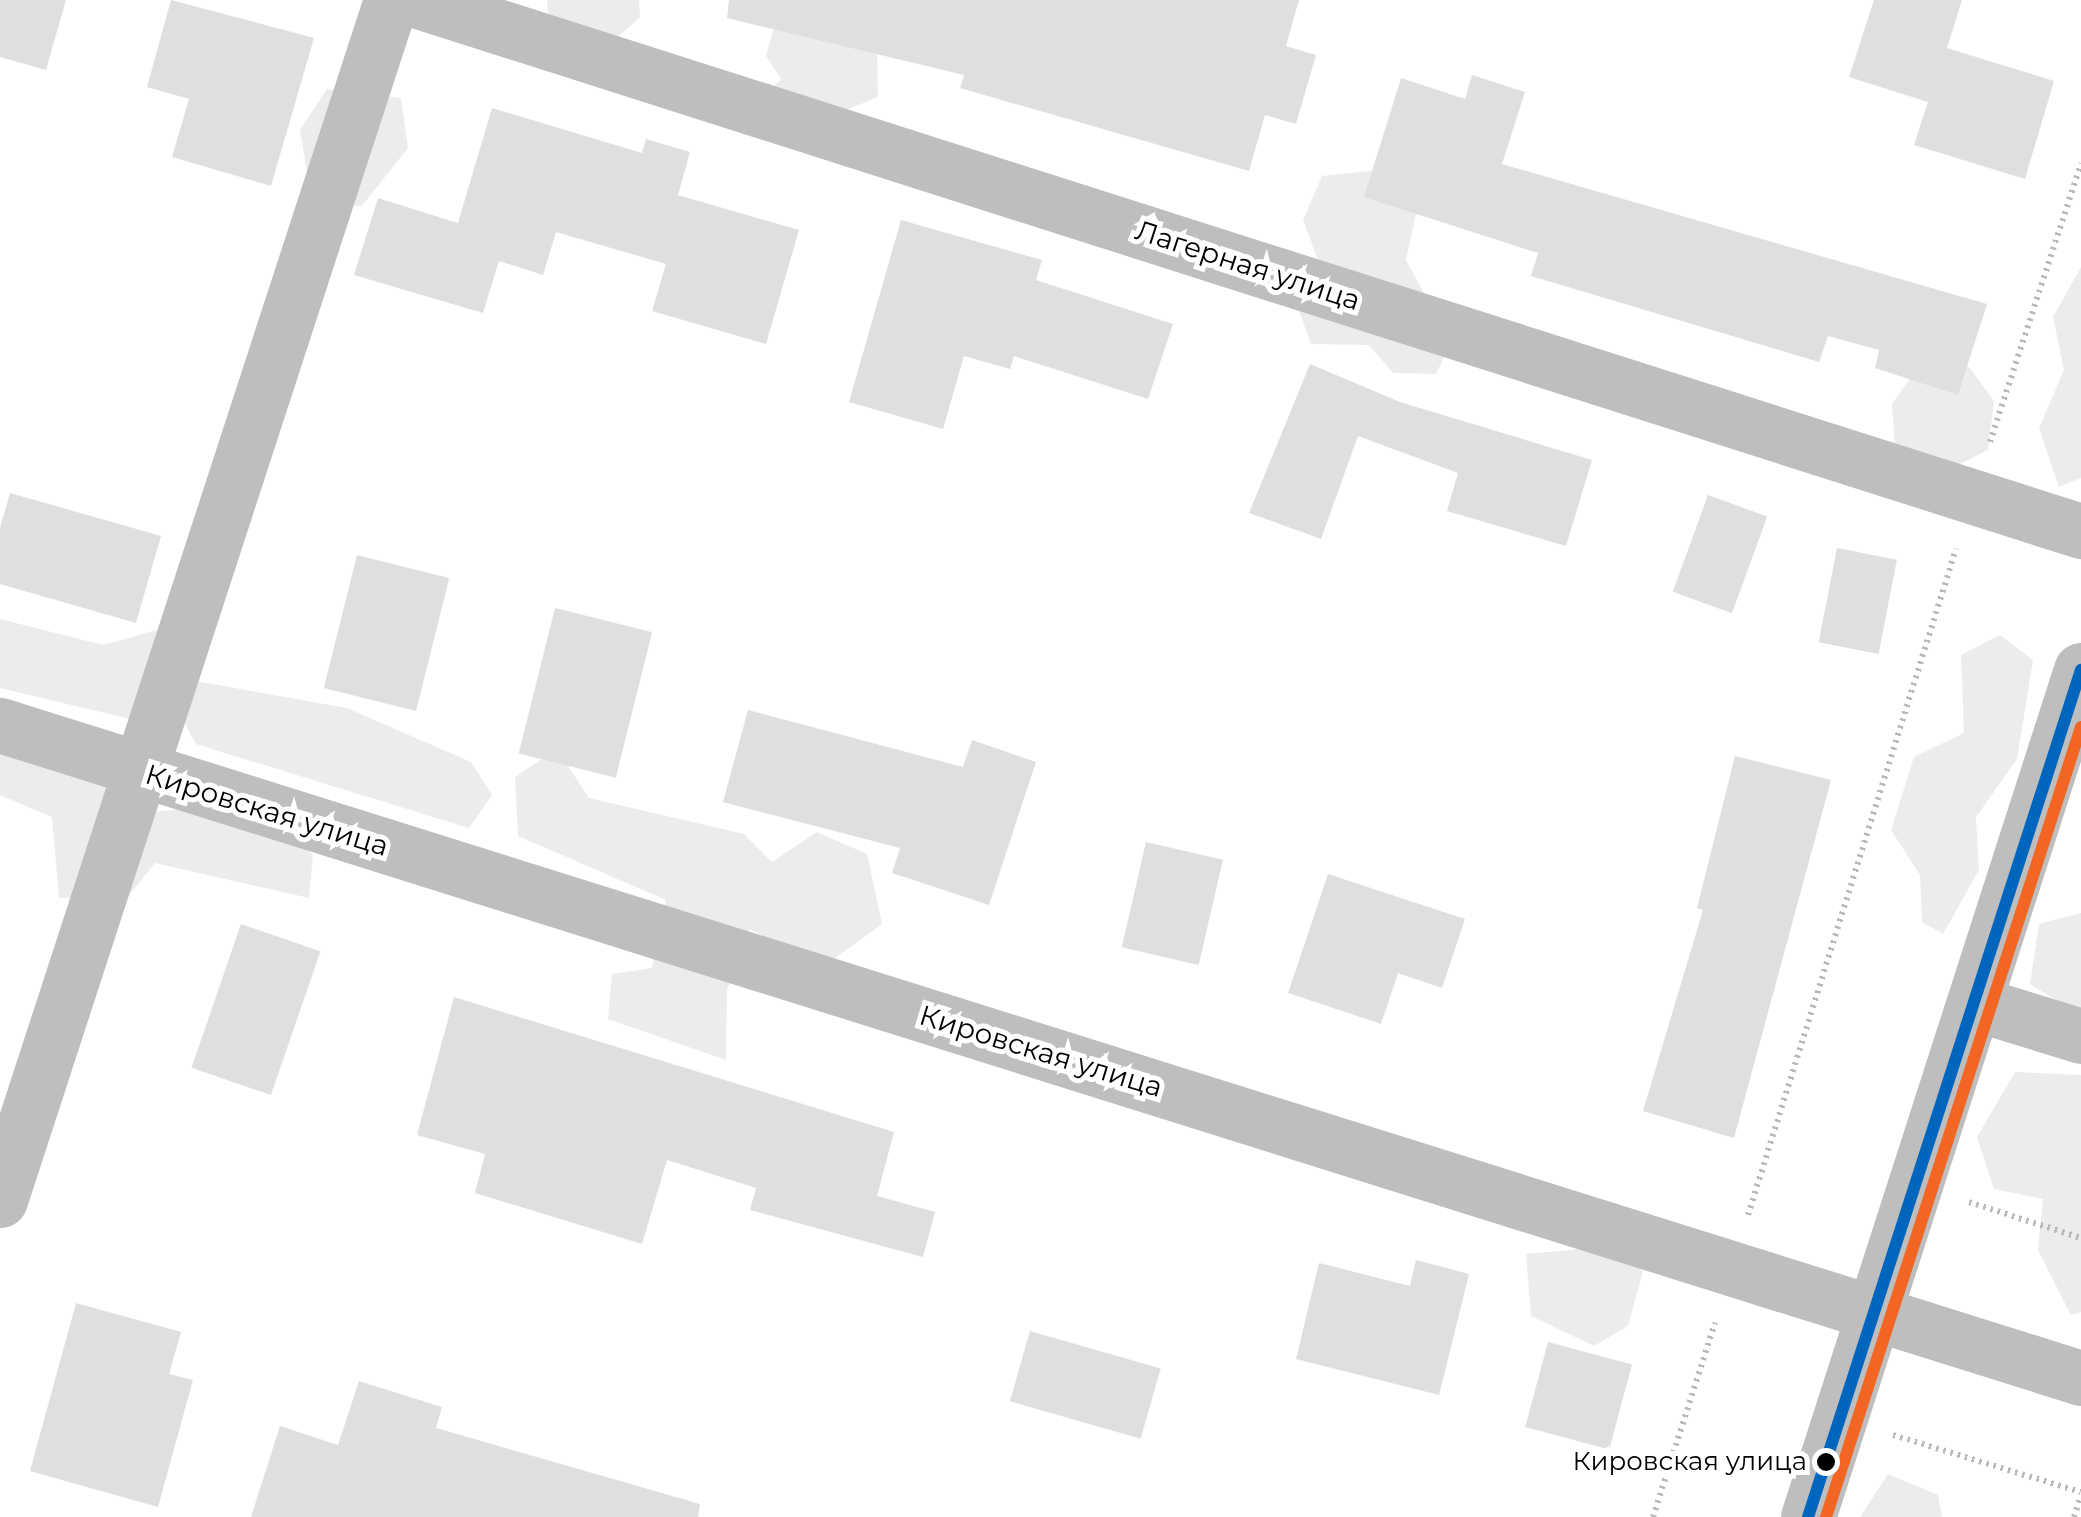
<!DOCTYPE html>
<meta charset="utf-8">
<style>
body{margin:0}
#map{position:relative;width:2081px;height:1517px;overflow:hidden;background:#fff;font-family:Montserrat,sans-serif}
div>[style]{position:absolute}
.green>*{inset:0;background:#ececec}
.building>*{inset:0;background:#dfdfdf;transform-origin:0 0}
.path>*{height:6px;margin-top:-3px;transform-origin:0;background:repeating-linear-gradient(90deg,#b9b9b9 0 2.5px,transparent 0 7.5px)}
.minor>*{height:55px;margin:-27.5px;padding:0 27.5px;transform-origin:27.5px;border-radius:27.5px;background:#bebebe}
.bus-1>*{height:12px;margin:-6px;padding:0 6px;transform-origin:6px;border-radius:6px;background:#0065bd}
.bus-2>*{height:12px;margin:-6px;padding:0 6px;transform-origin:6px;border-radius:6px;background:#f26522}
.dots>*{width:28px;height:28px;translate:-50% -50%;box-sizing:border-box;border:5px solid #fff;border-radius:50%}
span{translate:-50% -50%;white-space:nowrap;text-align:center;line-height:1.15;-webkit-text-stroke:10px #fff;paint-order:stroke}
.bus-label{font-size:26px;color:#000}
.right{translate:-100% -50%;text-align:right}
.street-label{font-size:28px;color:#000}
</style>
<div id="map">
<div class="green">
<i style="clip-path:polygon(547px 0,639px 0,640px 17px,610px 44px,549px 25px)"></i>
<i style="clip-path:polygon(776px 19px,877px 38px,878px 97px,829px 117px,758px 103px,781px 79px,766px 56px)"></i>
<i style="clip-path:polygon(327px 89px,401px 98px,408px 148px,361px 207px,310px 190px,300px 130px)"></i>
<i style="clip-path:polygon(1389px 169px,1418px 205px,1406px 260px,1451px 342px,1436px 374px,1393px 373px,1369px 345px,1311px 344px,1291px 289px,1321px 268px,1303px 220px,1322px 176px)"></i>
<i style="clip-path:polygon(2081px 267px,2081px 478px,2059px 487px,2039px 428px,2064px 370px,2053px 317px)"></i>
<i style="clip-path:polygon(1924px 359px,1969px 367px,1994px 401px,1988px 450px,1940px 474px,1895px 450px,1892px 404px)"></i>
<i style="clip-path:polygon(0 619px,103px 645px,165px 628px,195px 681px,347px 708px,471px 762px,492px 795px,469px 828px,196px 744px,180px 715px,135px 720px,0 688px)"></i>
<i style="clip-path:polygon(2000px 635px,2033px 660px,2017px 759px,1976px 817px,1979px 870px,1943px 934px,1922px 922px,1920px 875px,1891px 830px,1914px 757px,1964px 733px,1961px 655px)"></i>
<i style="clip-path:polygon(17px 732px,150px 812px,250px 803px,313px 855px,309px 898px,155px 863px,130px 894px,59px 898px,52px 817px,0 795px,0 737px)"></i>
<i style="clip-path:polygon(557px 749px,589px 798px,744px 834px,772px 862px,817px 832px,867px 854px,882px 924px,823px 967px,750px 929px,727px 990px,726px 1060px,608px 1019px,612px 974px,652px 968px,666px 900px,518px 836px,515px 777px)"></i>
<i style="clip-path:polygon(2081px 913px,2081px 1016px,2030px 984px,2039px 924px)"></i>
<i style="clip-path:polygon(2015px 1072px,2081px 1075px,2081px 1312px,2071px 1315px,2038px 1250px,2043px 1199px,1994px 1189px,1977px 1137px)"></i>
<i style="clip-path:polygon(1616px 1246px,1643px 1271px,1628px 1326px,1594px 1346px,1531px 1316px,1526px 1254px)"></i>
<i style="clip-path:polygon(1888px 1474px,1938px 1495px,1942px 1517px,1860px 1517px)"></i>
</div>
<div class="building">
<i style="clip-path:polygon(0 0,66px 0,46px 70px,0 57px)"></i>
<i style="clip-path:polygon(171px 0,314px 38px,271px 186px,172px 157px,189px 99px,147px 87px)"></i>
<i style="clip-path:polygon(729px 0,1299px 0,1286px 46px,1316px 55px,1296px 124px,1265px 115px,1249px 171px,960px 88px,964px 75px,727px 18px)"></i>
<i style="clip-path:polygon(1874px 0,1962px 0,1947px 48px,2054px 81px,2025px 179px,1914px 145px,1928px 102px,1849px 77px)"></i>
<i style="clip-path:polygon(1472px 75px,1525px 92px,1502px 164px,1987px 304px,1958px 395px,1875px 368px,1879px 350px,1828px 336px,1819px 362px,1531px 276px,1538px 253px,1364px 197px,1401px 78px,1465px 99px)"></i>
<i style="clip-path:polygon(492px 108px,642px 153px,646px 139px,690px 152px,678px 195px,799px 230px,766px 344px,652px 311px,666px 264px,556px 232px,543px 275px,499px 261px,483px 313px,354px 275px,378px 198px,458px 223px)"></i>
<i style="clip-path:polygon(901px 220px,1042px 260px,1036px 280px,1173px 324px,1148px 399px,1014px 356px,1010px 369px,964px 356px,943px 429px,849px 402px)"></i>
<i style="clip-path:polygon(1310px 364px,1400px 402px,1592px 460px,1566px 546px,1447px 511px,1458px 473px,1358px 436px,1321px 539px,1249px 513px)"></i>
<i style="clip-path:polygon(10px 493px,161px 536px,136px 623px,0 584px,0 528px)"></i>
<i style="left:1708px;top:495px;width:63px;height:103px;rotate:20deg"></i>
<i style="left:1837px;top:548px;width:61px;height:96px;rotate:11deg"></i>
<i style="left:357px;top:555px;width:95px;height:137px;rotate:14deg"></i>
<i style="left:555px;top:608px;width:100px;height:150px;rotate:14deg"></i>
<i style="clip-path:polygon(748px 710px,963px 767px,972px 740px,1036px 762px,989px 905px,892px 873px,900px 848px,723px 802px)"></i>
<i style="clip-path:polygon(1735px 756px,1831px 780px,1734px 1138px,1643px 1111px,1703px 910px,1697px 908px)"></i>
<i style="left:1146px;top:842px;width:79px;height:108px;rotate:13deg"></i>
<i style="clip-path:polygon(1328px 874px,1465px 919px,1442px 988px,1398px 973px,1381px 1024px,1288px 993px)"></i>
<i style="left:241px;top:924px;width:84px;height:152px;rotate:19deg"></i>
<i style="clip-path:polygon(454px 997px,894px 1132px,877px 1196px,935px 1212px,923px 1257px,750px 1210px,756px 1188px,667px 1160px,642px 1244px,475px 1193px,485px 1154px,417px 1135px)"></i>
<i style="clip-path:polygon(1416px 1260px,1469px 1274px,1439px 1395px,1296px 1359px,1319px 1263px,1410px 1286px)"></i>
<i style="clip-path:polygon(76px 1303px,181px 1332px,169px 1374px,193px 1380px,158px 1507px,30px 1471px)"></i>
<i style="left:1030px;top:1331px;width:136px;height:73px;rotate:16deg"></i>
<i style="left:1548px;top:1342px;width:87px;height:88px;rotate:15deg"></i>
<i style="clip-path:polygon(359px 1381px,442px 1407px,436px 1428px,700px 1504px,698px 1517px,251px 1517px,280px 1426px,338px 1445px)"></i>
</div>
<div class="path">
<i style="left:1990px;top:442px;width:293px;rotate:-71.9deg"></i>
<i style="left:1969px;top:1202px;width:118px;rotate:17.8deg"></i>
<i style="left:1748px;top:1215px;width:698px;rotate:-72.66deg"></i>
<i style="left:1893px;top:1435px;width:196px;rotate:16.9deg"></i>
<i style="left:1653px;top:1517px;width:204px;rotate:-72.3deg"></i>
<i style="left:2074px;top:1517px;width:23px;rotate:-72deg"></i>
</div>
<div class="minor">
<i style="left:415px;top:0;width:1749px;rotate:17.68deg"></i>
<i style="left:0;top:725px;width:2181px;rotate:17.42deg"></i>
<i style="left:1974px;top:1003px;width:112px;rotate:17.1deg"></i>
<i style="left:0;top:1200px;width:1262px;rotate:-71.95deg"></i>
<i style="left:1808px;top:1517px;width:890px;rotate:-72.14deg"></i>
</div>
<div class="bus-1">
<i style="left:1808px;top:1517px;width:890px;rotate:-72.14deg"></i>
</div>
<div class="bus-2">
<i style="left:1826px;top:1517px;width:830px;rotate:-72.11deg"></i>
</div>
<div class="dots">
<i style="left:1826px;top:1462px;background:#000"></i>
</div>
<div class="bus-label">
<span class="right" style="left:1807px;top:1462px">Кировская улица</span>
</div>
<div class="street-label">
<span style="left:1248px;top:265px;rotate:18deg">Лагерная улица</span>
<span style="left:267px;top:810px;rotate:17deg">Кировская улица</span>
<span style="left:1041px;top:1051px;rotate:17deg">Кировская улица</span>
</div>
</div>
